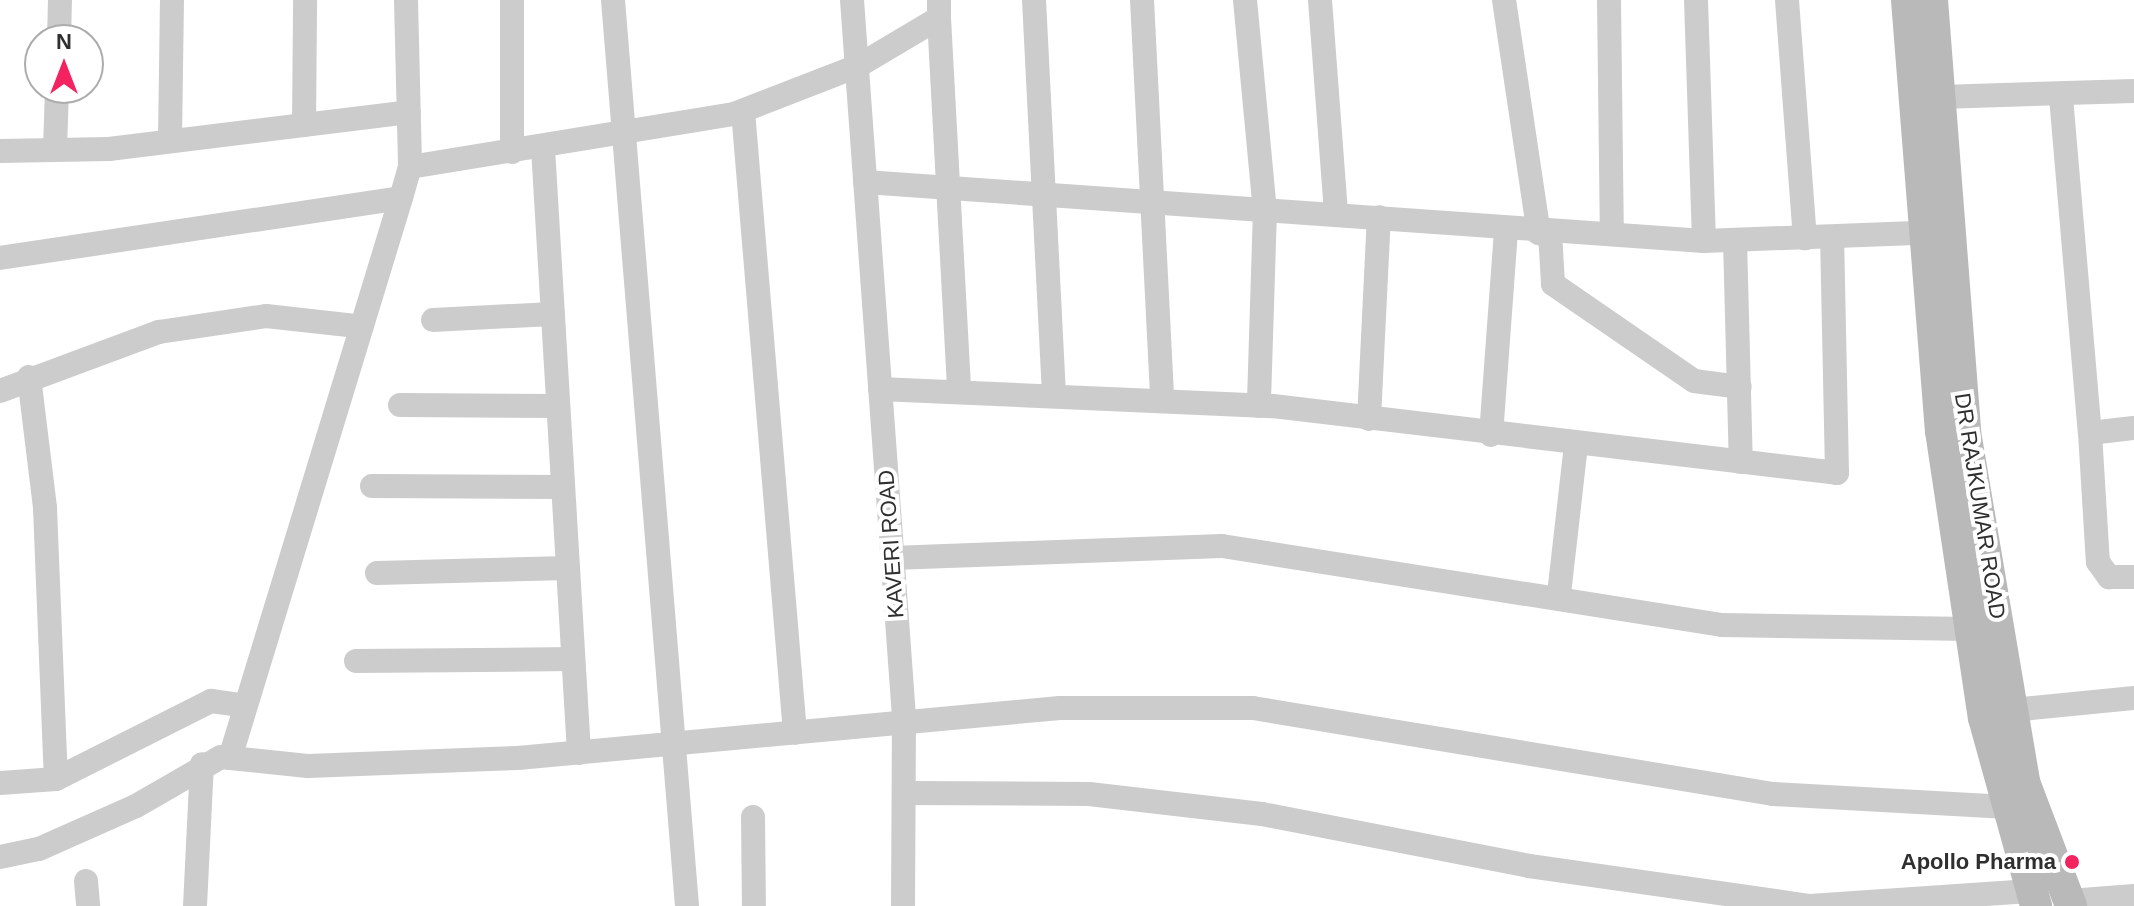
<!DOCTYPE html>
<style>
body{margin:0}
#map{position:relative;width:2134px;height:906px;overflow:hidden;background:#fff;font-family:Helvetica,sans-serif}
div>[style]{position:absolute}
.minor>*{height:24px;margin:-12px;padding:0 12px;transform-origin:12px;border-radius:12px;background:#ccc}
.secondary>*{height:32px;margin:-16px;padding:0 16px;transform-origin:16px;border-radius:16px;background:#b9b9b9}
.dots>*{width:22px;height:22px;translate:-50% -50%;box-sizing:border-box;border:4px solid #fff;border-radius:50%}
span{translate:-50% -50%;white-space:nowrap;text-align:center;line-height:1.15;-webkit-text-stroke:8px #fff;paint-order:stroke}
.street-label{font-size:22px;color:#2f2f2f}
.poi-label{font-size:22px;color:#2f2f2f;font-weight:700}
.right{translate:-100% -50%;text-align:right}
.north{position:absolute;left:24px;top:24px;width:80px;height:80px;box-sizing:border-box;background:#fff;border:2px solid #acacac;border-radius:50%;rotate:0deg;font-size:22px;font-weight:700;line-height:32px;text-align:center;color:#2f2f2f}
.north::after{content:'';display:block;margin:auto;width:28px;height:36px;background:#f52260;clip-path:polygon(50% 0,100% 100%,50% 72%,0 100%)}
</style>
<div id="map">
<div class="minor">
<i style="left:406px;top:0;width:167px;rotate:88.6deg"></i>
<i style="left:512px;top:0;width:152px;rotate:90deg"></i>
<i style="left:613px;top:0;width:909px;rotate:85.33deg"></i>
<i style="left:852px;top:0;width:719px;rotate:85.85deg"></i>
<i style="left:904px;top:717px;width:189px;rotate:90.3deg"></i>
<i style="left:1034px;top:0;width:394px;rotate:87.1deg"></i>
<i style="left:1142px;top:0;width:400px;rotate:87.1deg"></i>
<i style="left:1245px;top:0;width:211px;rotate:84.6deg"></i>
<i style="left:1265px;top:210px;width:196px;rotate:91.8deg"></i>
<i style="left:1320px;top:0;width:214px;rotate:85.7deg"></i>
<i style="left:1504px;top:0;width:236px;rotate:81.5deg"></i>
<i style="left:1609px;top:0;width:233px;rotate:89.3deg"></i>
<i style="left:1696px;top:0;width:241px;rotate:88.1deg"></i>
<i style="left:1787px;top:0;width:239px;rotate:85.7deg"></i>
<i style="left:939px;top:18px;width:374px;rotate:86.9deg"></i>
<i style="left:59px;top:40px;width:40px;rotate:-88.6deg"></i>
<i style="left:1940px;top:97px;width:194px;rotate:-1.8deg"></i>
<i style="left:2061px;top:97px;width:337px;rotate:85.1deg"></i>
<i style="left:2090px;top:433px;width:44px;rotate:-6.5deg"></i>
<i style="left:743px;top:111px;width:624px;rotate:85.22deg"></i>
<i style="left:304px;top:125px;width:125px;rotate:-89.5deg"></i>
<i style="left:170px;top:141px;width:141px;rotate:-89.2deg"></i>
<i style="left:543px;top:148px;width:606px;rotate:86.59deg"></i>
<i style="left:55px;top:149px;width:61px;rotate:-88.1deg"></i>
<i style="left:0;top:151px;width:109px;rotate:-1.1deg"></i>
<i style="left:109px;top:149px;width:302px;rotate:-7deg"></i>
<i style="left:865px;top:182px;width:841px;rotate:4.02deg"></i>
<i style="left:1704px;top:241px;width:237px;rotate:-2.2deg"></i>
<i style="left:1550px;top:233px;width:51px;rotate:86.6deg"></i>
<i style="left:1553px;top:284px;width:171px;rotate:34.5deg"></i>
<i style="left:1694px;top:381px;width:46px;rotate:7.4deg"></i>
<i style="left:1735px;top:240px;width:222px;rotate:88.5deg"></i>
<i style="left:0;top:258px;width:405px;rotate:-8.5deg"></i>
<i style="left:401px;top:198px;width:32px;rotate:-74deg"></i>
<i style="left:410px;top:167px;width:328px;rotate:-9.3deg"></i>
<i style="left:734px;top:114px;width:133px;rotate:-21.2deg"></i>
<i style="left:858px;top:66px;width:94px;rotate:-30.7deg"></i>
<i style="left:939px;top:18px;width:18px;rotate:-90deg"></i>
<i style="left:433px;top:320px;width:120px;rotate:-2.9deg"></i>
<i style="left:29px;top:377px;width:132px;rotate:83deg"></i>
<i style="left:45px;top:508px;width:271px;rotate:87.7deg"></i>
<i style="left:880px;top:389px;width:393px;rotate:2.5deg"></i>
<i style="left:1273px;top:406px;width:568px;rotate:6.77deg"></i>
<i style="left:1837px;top:473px;width:236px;rotate:-91.2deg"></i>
<i style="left:0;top:391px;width:170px;rotate:-20.4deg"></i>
<i style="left:159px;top:332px;width:108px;rotate:-8.5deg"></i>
<i style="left:266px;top:316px;width:92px;rotate:6.3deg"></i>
<i style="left:400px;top:405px;width:158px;rotate:0.4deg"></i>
<i style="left:1369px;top:419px;width:202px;rotate:-87.2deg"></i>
<i style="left:2090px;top:433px;width:129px;rotate:86.5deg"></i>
<i style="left:2098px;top:562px;width:19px;rotate:54deg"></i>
<i style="left:2109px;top:577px;width:25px"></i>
<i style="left:1491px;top:435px;width:205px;rotate:-85.8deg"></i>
<i style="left:372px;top:486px;width:191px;rotate:0.3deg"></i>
<i style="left:892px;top:558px;width:330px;rotate:-2.1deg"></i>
<i style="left:1222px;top:546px;width:506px;rotate:8.98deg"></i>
<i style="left:1722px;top:625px;width:248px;rotate:0.9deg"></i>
<i style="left:377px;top:573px;width:191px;rotate:-1.5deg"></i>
<i style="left:1559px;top:594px;width:151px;rotate:-83.5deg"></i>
<i style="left:356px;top:661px;width:217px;rotate:-0.5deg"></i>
<i style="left:2012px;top:710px;width:123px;rotate:-5.6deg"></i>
<i style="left:230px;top:758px;width:586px;rotate:-73.02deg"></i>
<i style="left:0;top:783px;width:56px;rotate:-4.1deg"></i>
<i style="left:56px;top:779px;width:174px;rotate:-26.7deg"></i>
<i style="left:211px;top:701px;width:34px;rotate:8deg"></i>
<i style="left:904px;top:793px;width:185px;rotate:0.3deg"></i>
<i style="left:1089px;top:794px;width:174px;rotate:6.6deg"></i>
<i style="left:1262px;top:814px;width:272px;rotate:11deg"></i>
<i style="left:1529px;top:866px;width:284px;rotate:8.1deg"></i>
<i style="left:1810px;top:906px;width:221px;rotate:-3.9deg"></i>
<i style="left:753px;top:817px;width:89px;rotate:89.4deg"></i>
<i style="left:0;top:857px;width:40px;rotate:-12deg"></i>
<i style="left:39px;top:849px;width:106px;rotate:-23.9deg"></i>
<i style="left:136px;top:806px;width:98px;rotate:-30deg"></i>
<i style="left:221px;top:757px;width:87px;rotate:5.9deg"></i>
<i style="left:308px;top:766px;width:210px;rotate:-2.2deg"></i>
<i style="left:518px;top:758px;width:544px;rotate:-5.27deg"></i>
<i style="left:1060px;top:708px;width:193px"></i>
<i style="left:1253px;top:708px;width:527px;rotate:9.39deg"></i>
<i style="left:1773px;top:794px;width:230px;rotate:3.2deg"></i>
<i style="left:86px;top:881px;width:25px;rotate:85deg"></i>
<i style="left:2069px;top:901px;width:65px;rotate:-4.4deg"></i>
<i style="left:195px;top:906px;width:142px;rotate:-87.2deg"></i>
</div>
<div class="secondary">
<i style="left:1907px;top:0;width:432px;rotate:85.5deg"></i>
<i style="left:1941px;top:431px;width:290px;rotate:81.5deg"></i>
<i style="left:1984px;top:718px;width:195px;rotate:74.5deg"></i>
<i style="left:1932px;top:0;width:433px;rotate:85.6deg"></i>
<i style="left:1965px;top:432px;width:355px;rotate:80.4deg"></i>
<i style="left:2024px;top:782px;width:133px;rotate:69.2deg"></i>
</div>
<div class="dots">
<i style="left:2072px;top:862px;background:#f52260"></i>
</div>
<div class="street-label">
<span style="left:1980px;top:506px;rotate:81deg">DR RAJKUMAR ROAD</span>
<span style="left:891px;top:544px;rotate:-94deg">KAVERI ROAD</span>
</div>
<div class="poi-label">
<span class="right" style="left:2056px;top:862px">Apollo Pharma</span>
</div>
<div class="north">N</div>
</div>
